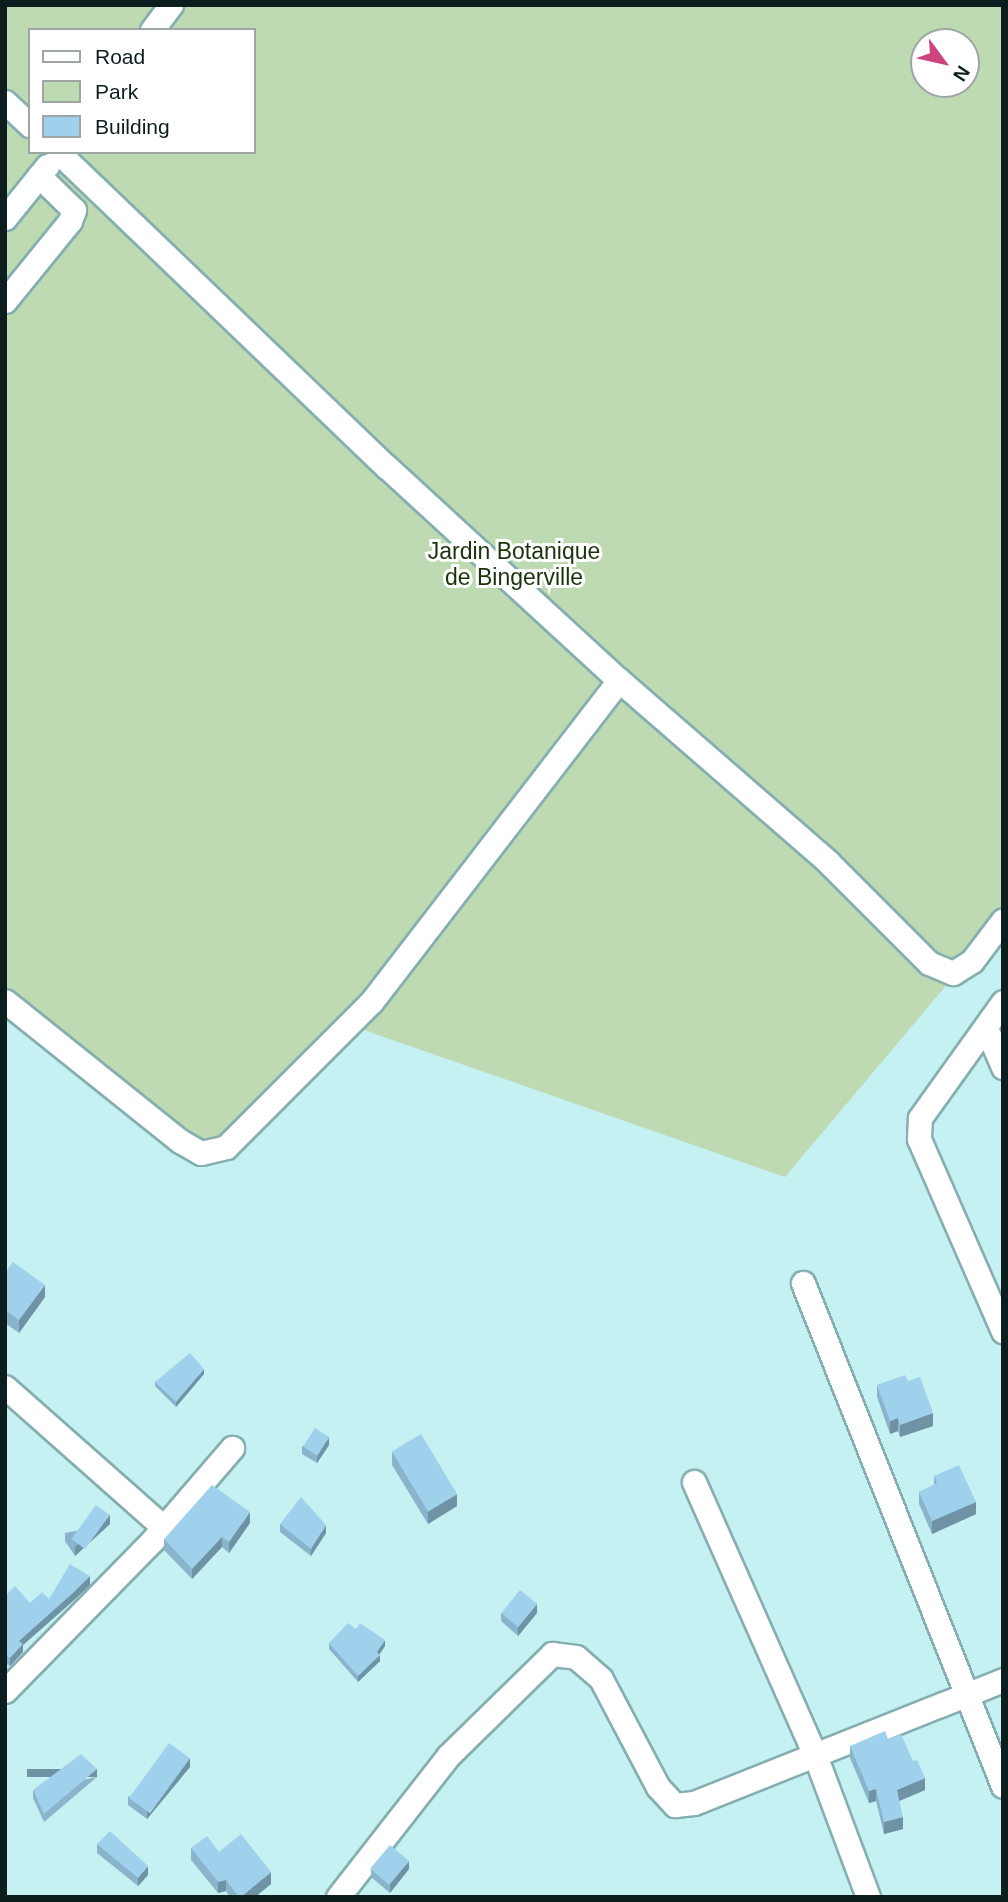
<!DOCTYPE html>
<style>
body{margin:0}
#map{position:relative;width:1008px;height:1902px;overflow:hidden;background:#c6f1f3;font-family:Arial,sans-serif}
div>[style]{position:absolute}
.green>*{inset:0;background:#bddab2}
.roads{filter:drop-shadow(2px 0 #85aeb0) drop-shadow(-2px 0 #85aeb0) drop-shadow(0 2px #85aeb0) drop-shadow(0 -2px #85aeb0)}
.minor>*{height:23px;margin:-11.5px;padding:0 11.5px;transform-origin:11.5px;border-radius:11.5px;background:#fff}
.wall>*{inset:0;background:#89b4cb}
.shaded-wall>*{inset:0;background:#6f92a5;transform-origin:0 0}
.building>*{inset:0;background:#9fd1ec;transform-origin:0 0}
span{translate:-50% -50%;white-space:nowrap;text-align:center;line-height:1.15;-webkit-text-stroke:6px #fff;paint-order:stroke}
.park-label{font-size:23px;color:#18340a}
.frame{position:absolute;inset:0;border:7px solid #0d1d1e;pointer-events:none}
.legend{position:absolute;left:28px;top:28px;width:228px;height:126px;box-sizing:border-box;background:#fff;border:2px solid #9ea5a5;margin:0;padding:9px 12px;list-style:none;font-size:21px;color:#0d1d1e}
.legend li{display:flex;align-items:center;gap:14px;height:35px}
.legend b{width:35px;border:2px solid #9ea5a5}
.north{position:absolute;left:910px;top:28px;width:70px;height:70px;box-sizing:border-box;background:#fff;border:2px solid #9ea5a5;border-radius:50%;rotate:123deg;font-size:19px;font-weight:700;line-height:28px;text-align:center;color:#0d1d1e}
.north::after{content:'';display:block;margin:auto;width:24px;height:32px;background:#cd447f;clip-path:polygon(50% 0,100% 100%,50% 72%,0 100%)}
</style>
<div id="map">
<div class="green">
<i style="clip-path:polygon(evenodd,5px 5px,1003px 5px,1003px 910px,949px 982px,785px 1177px,338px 1021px,197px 1161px,5px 1016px,5px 5px,30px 30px,254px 30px,254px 152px,30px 152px,30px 30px,5px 5px,924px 42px,966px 42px,966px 84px,924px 84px,924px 42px)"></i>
</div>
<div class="roads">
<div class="minor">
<i style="left:152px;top:30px;width:31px;rotate:-53deg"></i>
<i style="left:5px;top:102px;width:34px;rotate:43deg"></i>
<i style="left:58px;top:152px;width:455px;rotate:43.8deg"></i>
<i style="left:387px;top:467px;width:315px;rotate:42.6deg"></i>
<i style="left:619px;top:680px;width:277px;rotate:41deg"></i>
<i style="left:828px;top:862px;width:143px;rotate:45deg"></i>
<i style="left:929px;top:963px;width:26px;rotate:23deg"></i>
<i style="left:953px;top:973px;width:22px;rotate:-32deg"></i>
<i style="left:972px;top:961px;width:51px;rotate:-52.9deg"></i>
<i style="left:5px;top:218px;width:67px;rotate:-51.1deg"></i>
<i style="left:5px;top:301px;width:103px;rotate:-50.9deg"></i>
<i style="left:70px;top:221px;width:12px;rotate:-70deg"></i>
<i style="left:74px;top:210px;width:49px;rotate:-135.8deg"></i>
<i style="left:5px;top:1001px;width:224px;rotate:38.7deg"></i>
<i style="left:180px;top:1141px;width:24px;rotate:30deg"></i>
<i style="left:201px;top:1153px;width:26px;rotate:-13deg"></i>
<i style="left:226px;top:1147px;width:206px;rotate:-45deg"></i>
<i style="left:372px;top:1001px;width:405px;rotate:-52.4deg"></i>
<i style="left:1003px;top:1002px;width:143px;rotate:125.6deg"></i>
<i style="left:920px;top:1118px;width:21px;rotate:93deg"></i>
<i style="left:919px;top:1139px;width:210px;rotate:66.4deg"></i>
<i style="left:986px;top:1028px;width:43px;rotate:66.4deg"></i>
<i style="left:803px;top:1283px;width:541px;rotate:68.32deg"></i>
<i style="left:5px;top:1387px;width:208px;rotate:41.5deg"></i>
<i style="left:694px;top:1482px;width:299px;rotate:66.1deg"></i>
<i style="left:815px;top:1755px;width:152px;rotate:69.5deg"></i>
<i style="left:5px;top:1691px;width:210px;rotate:-45.6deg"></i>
<i style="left:152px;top:1541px;width:123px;rotate:-49.3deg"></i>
<i style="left:338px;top:1897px;width:179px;rotate:-52deg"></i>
<i style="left:448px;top:1756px;width:146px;rotate:-44.4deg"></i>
<i style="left:552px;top:1654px;width:24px;rotate:7deg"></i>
<i style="left:576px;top:1657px;width:33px;rotate:41deg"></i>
<i style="left:601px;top:1679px;width:122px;rotate:62.2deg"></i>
<i style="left:658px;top:1787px;width:25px;rotate:47deg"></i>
<i style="left:675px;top:1805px;width:19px;rotate:-6deg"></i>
<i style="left:694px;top:1803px;width:333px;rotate:-21.7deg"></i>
</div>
</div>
<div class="wall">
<i style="clip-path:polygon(5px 1273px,45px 1297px,19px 1333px,5px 1323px)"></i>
<i style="clip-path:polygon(204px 1374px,176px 1407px,155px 1386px,155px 1382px)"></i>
<i style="clip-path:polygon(908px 1381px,933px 1426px,900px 1437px,898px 1431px,890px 1434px,877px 1397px,877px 1385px)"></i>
<i style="clip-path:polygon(329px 1445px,317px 1463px,302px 1454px,302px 1446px)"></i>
<i style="clip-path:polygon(392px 1452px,457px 1506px,428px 1524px,392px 1465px)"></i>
<i style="clip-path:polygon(934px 1476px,976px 1514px,932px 1534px,919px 1504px,919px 1492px,934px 1485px)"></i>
<i style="clip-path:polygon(250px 1523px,229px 1553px,222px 1547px,192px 1579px,164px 1550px,164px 1539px)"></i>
<i style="clip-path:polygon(110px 1524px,75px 1556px,65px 1541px,65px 1533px)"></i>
<i style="clip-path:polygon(280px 1524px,326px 1533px,311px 1556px,280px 1532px)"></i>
<i style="clip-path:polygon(90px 1585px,73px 1601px,23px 1645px,23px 1652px,10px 1666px,5px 1663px,5px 1596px,30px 1603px,49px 1599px)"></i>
<i style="clip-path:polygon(501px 1613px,537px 1613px,518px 1636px,501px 1621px)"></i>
<i style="clip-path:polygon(356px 1629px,385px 1646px,379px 1654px,380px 1661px,358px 1682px,329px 1649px,329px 1643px)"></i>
<i style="clip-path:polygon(888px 1739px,925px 1790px,899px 1801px,903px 1829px,884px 1834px,876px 1801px,869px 1803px,850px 1758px,850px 1746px)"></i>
<i style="clip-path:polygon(190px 1767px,147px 1819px,128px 1805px,128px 1797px)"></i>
<i style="clip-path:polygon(97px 1777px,44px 1822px,33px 1798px,33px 1790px)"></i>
<i style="clip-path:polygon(97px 1844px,148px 1875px,138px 1886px,97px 1853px)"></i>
<i style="clip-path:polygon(191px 1848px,219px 1852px,271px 1884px,255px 1897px,230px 1897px,226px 1891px,218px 1893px,191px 1860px)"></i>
<i style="clip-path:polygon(371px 1869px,409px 1869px,390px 1893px,371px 1877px)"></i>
</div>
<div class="shaded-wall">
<i style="clip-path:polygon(45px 1285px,45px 1297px,19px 1333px,19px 1320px)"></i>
<i style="clip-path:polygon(204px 1369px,204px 1374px,176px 1407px,176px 1402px)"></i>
<i style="clip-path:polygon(933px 1413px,933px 1426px,900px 1437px,900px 1425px)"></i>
<i style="clip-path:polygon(898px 1418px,898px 1431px,890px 1434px,890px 1421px)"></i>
<i style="clip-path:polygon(329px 1437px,329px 1445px,317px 1463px,317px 1454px)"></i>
<i style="clip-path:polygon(457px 1494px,457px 1506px,428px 1524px,428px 1512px)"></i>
<i style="clip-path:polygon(976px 1502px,976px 1514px,932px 1534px,932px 1521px)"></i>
<i style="clip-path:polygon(250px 1512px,250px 1523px,229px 1553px,229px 1542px)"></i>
<i style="clip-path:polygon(110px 1515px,110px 1524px,75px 1556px,75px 1547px)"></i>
<i style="clip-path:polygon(326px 1525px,326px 1533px,311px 1556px,311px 1549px)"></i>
<i style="clip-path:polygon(222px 1537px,222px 1547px,192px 1579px,192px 1569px)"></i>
<i style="clip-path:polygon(90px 1576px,90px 1585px,73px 1601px,23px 1645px,23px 1652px,10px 1666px,10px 1658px,19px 1641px)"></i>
<i style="clip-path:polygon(537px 1604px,537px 1613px,518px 1636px,518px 1627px)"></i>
<i style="clip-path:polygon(385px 1640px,385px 1646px,377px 1658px,377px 1652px)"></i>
<i style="clip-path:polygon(380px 1655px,380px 1661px,358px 1682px,358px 1676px)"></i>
<i style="clip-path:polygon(190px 1758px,190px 1767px,147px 1819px,147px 1811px)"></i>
<i style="left:97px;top:1769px;width:8px;height:70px;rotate:90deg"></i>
<i style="clip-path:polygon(925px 1778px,925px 1790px,897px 1802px,897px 1790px)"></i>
<i style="clip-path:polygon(876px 1789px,876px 1801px,869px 1803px,869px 1791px)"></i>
<i style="clip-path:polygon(903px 1817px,903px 1829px,884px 1834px,884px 1822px)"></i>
<i style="clip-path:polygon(409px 1861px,409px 1869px,390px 1893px,390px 1884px)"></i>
<i style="clip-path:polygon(148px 1866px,148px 1875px,138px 1886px,138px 1878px)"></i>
<i style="clip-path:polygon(271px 1872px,271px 1884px,255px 1897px,241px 1897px)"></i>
<i style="clip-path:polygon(226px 1880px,226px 1891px,218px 1893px,218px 1882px)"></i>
</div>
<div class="building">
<i style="clip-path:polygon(13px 1262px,45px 1285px,19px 1320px,5px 1310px,5px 1273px)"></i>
<i style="clip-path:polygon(190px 1353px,204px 1369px,176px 1402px,155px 1382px)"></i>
<i style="clip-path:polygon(905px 1375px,908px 1381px,920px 1377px,933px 1413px,900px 1425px,898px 1418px,890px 1421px,877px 1385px)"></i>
<i style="left:315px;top:1428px;width:17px;height:22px;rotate:33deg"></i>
<i style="left:421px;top:1434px;width:70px;height:34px;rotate:59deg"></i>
<i style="clip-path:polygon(959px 1465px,976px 1502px,932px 1521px,919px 1492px,937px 1483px,934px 1476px)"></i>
<i style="clip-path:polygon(212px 1485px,250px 1512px,229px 1542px,222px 1537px,192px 1569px,164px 1539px)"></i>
<i style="clip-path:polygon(301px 1497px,326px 1525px,311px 1549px,280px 1524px)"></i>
<i style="left:96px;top:1505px;width:17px;height:42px;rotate:36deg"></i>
<i style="clip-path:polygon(70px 1564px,90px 1576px,73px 1593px,19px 1641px,23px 1644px,10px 1658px,5px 1655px,5px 1596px,15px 1586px,30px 1603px,42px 1592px,49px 1599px)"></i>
<i style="left:520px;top:1590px;width:22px;height:30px;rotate:39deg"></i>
<i style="clip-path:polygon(348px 1623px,356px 1629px,360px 1623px,385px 1640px,377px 1652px,380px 1655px,358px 1676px,329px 1643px)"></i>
<i style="clip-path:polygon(885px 1731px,888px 1739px,901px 1734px,913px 1761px,917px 1760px,925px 1778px,897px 1790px,903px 1817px,884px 1822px,876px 1789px,869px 1791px,850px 1746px)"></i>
<i style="left:169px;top:1743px;width:26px;height:68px;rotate:36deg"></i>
<i style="clip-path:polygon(81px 1754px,97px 1769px,44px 1814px,33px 1790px)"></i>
<i style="clip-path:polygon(110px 1831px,148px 1866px,138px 1878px,97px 1844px)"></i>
<i style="clip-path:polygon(241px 1834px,271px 1872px,241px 1897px,239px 1897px,226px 1880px,218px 1882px,191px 1848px,207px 1836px,219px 1852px)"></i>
<i style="left:390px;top:1845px;width:25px;height:31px;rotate:40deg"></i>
</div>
<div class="park-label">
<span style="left:514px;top:564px">Jardin Botanique<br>de Bingerville</span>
</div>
<div class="frame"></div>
<ul class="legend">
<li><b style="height:9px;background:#fff"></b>Road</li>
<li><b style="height:19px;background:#bddab2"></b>Park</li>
<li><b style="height:19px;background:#9fd1ec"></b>Building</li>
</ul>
<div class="north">N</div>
</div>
